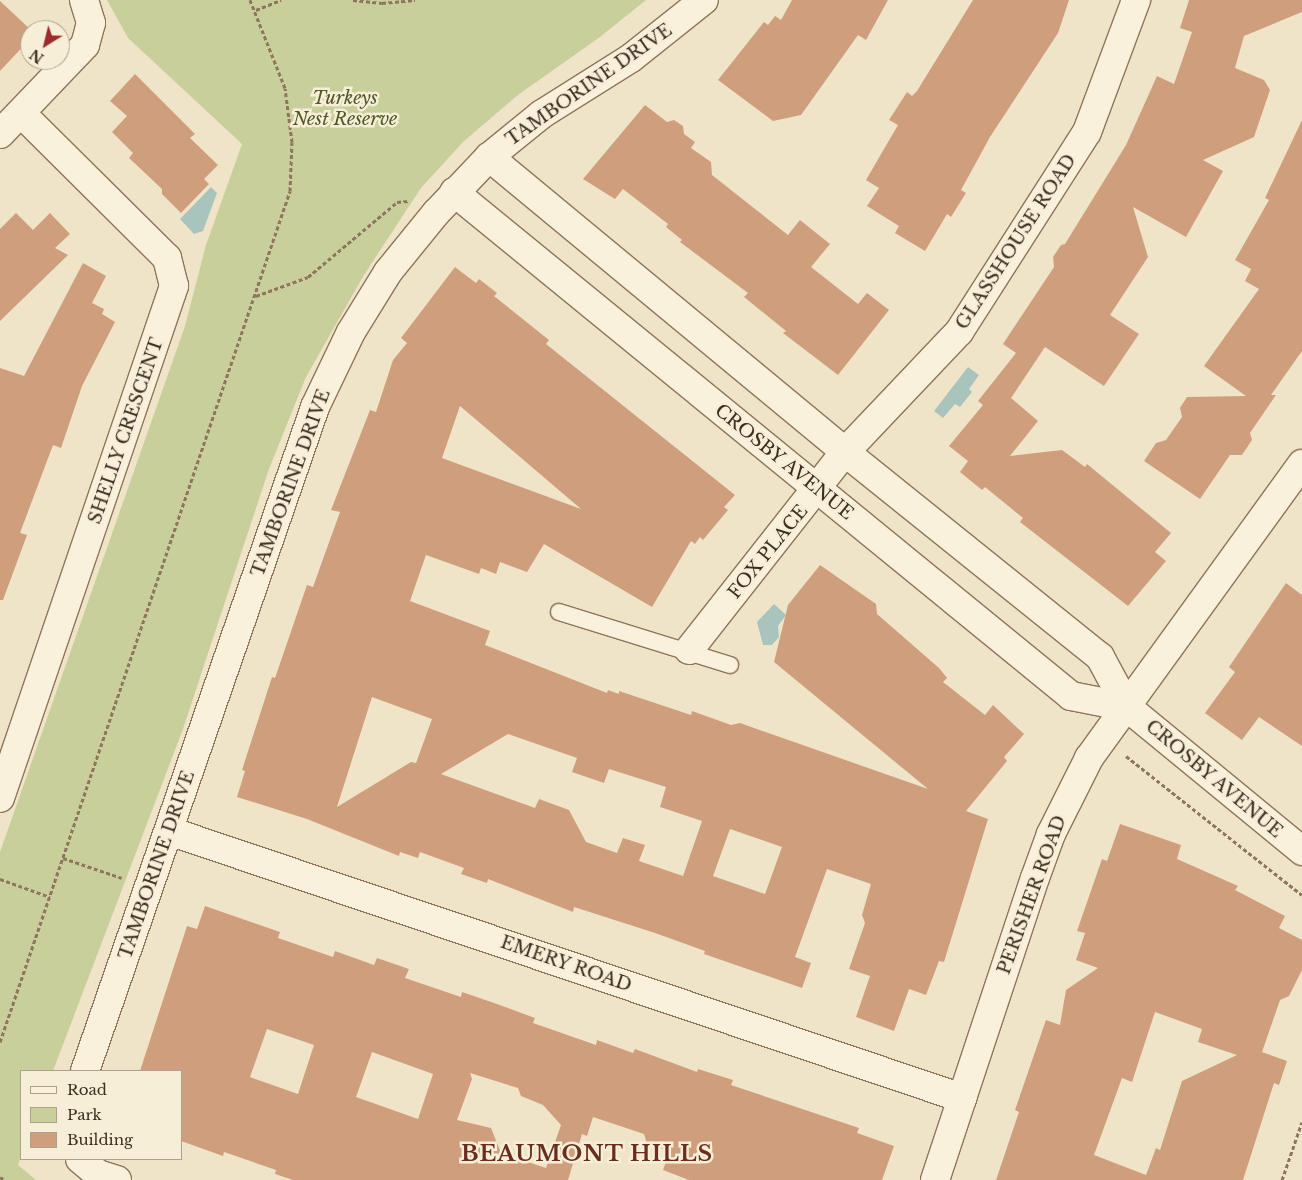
<!DOCTYPE html>
<style>
body{margin:0}
#map{position:relative;width:1302px;height:1180px;overflow:hidden;background:#f0e4c8;font-family:"Libre Baskerville",serif}
div>[style]{position:absolute}
.green>*{inset:0;background:#c9cf9b}
.water>*{inset:0;background:#a9c4bc}
.building>*{inset:0;background:#cf9f7d}
.path>*{height:3px;margin-top:-1.5px;transform-origin:0;background:repeating-linear-gradient(90deg,#8d765c 0 4px,transparent 0 6.5px)}
.roads{filter:drop-shadow(1px 0 #8d765c) drop-shadow(-1px 0 #8d765c) drop-shadow(0 1px #8d765c) drop-shadow(0 -1px #8d765c)}
.service>*{height:16px;margin:-8px;padding:0 8px;transform-origin:8px;border-radius:8px;background:#faf1dc}
.minor>*{height:28px;margin:-14px;padding:0 14px;transform-origin:14px;border-radius:14px;background:#faf1dc}
span{translate:-50% -50%;white-space:nowrap;text-align:center;line-height:1.15;-webkit-text-stroke:5px #f7eed8;paint-order:stroke}
.street-label{font-size:18px;color:#3d2e20}
.park-label{font-size:18px;color:#4d5a26;font-style:italic}
.district-label{font-size:22px;color:#6b2e1e;font-weight:700;letter-spacing:1px}
.legend{position:absolute;left:20px;top:1070px;width:162px;height:90px;box-sizing:border-box;background:#f7eed8;border:1px solid #ada18e;margin:0;padding:6px 9px;list-style:none;font-size:15px;color:#3d2e20}
.legend li{display:flex;align-items:center;gap:10px;height:25px}
.legend b{width:25px;border:1px solid #ada18e}
.north{position:absolute;left:20px;top:20px;width:50px;height:50px;box-sizing:border-box;background:#f7eed8;border:1px solid #ada18e;border-radius:50%;rotate:216deg;font-size:14px;font-weight:700;line-height:20px;text-align:center;color:#3d2e20}
.north::after{content:'';display:block;margin:auto;width:18px;height:22px;background:#9e2a2b;clip-path:polygon(50% 0,100% 100%,50% 72%,0 100%)}
</style>
<div id="map">
<div class="green">
<i style="clip-path:polygon(107px 0,646px 0,600px 37px,518px 95px,463px 142px,421px 188px,364px 275px,306px 377px,269px 469px,183px 729px,53px 1071px,21px 1071px,21px 1156px,18px 1165px,36px 1180px,0 1180px,0 852px,185px 326px,206px 245px,242px 144px,128px 38px)"></i>
</div>
<div class="water">
<i style="clip-path:polygon(211px 187px,217px 193px,203px 231px,194px 234px,180px 219px)"></i>
<i style="clip-path:polygon(968px 367px,979px 375px,969px 389px,972px 392px,960px 407px,955px 404px,943px 418px,934px 411px)"></i>
<i style="clip-path:polygon(774px 604px,786px 615px,778px 626px,779px 637px,772px 645px,763px 645px,757px 622px)"></i>
</div>
<div class="building">
<i style="clip-path:polygon(792px 0,888px 0,866px 40px,858px 35px,801px 115px,773px 121px,718px 80px,764px 22px,768px 25px,775px 16px,781px 20px)"></i>
<i style="clip-path:polygon(973px 0,1069px 0,1058px 33px,990px 137px,961px 190px,966px 193px,951px 217px,947px 214px,925px 251px,895px 233px,899px 226px,867px 206px,879px 188px,866px 180px,898px 125px,889px 120px,907px 92px,912px 96px,917px 91px)"></i>
<i style="clip-path:polygon(1189px 0,1302px 0,1302px 12px,1244px 36px,1235px 68px,1264px 80px,1270px 90px,1254px 137px,1203px 160px,1223px 171px,1186px 237px,1133px 207px,1148px 257px,1110px 315px,1139px 334px,1104px 386px,1045px 347px,1011px 398px,1038px 421px,1010px 456px,1062px 450px,1085px 467px,1087px 464px,1171px 533px,1155px 552px,1166px 561px,1128px 606px,1020px 522px,1023px 518px,985px 487px,982px 490px,960px 472px,968px 461px,949px 446px,983px 405px,978px 401px,1016px 353px,1003px 344px,1054px 267px,1053px 257px,1061px 245px,1065px 244px,1126px 145px,1157px 76px,1174px 84px,1192px 32px,1180px 28px)"></i>
<i style="clip-path:polygon(0 1px,31px 30px,30px 39px,0 71px)"></i>
<i style="clip-path:polygon(135px 74px,195px 134px,190px 138px,218px 165px,204px 179px,209px 184px,181px 213px,162px 194px,162px 189px,129px 158px,133px 153px,112px 132px,127px 116px,110px 101px)"></i>
<i style="clip-path:polygon(645px 105px,667px 122px,674px 120px,683px 126px,684px 134px,695px 142px,691px 148px,711px 162px,712px 175px,788px 235px,800px 220px,830px 244px,811px 267px,858px 304px,867px 293px,889px 310px,838px 375px,783px 333px,786px 331px,744px 297px,748px 293px,680px 242px,682px 240px,666px 227px,668px 224px,623px 189px,615px 199px,583px 179px)"></i>
<i style="clip-path:polygon(1302px 120px,1302px 351px,1271px 395px,1276px 395px,1250px 433px,1252px 440px,1242px 455px,1230px 455px,1200px 499px,1144px 461px,1156px 443px,1166px 440px,1182px 417px,1180px 408px,1187px 397px,1246px 396px,1204px 366px,1259px 289px,1245px 281px,1251px 269px,1235px 260px,1269px 200px,1265px 198px)"></i>
<i style="clip-path:polygon(16px 213px,33px 230px,50px 213px,70px 234px,55px 248px,68px 255px,0 321px,0 229px)"></i>
<i style="clip-path:polygon(83px 263px,106px 276px,92px 303px,104px 309px,102px 314px,115px 322px,82px 386px,61px 448px,53px 445px,20px 533px,27px 535px,3px 600px,0 600px,0 368px,24px 376px)"></i>
<i style="clip-path:polygon(evenodd,455px 267px,476px 283px,479px 279px,497px 293px,494px 296px,549px 340px,546px 344px,735px 495px,724px 507px,728px 510px,703px 540px,700px 537px,695px 544px,691px 541px,652px 607px,544px 544px,527px 572px,500px 562px,496px 574px,481px 568px,479px 574px,426px 555px,410px 601px,490px 631px,485px 645px,607px 693px,608px 690px,619px 694px,619px 691px,691px 715px,692px 711px,731px 725px,740px 723px,928px 789px,774px 662px,788px 605px,820px 565px,876px 604px,877px 614px,939px 668px,947px 678px,943px 682px,985px 715px,993px 705px,1024px 734px,1004px 757px,1007px 761px,966px 811px,988px 819px,944px 962px,939px 961px,926px 995px,909px 989px,894px 1031px,856px 1017px,870px 976px,849px 969px,865px 923px,862px 915px,871px 884px,827px 869px,795px 957px,811px 963px,802px 988px,704px 954px,705px 951px,655px 933px,574px 907px,573px 912px,488px 879px,487px 883px,461px 874px,464px 868px,420px 852px,418px 858px,400px 852px,399px 856px,307px 819px,237px 797px,245px 771px,242px 770px,272px 677px,275px 678px,307px 585px,313px 587px,323px 559px,340px 512px,331px 510px,370px 410px,376px 412px,393px 360px,407px 343px,401px 338px,455px 267px,460px 406px,581px 509px,442px 458px,460px 406px,455px 267px,372px 697px,432px 719px,416px 763px,411px 762px,337px 807px,372px 697px,455px 267px,508px 734px,577px 758px,572px 772px,604px 783px,609px 769px,666px 787px,660px 807px,702px 821px,683px 876px,639px 861px,645px 845px,623px 838px,617px 853px,586px 842px,569px 810px,539px 799px,535px 808px,441px 774px,508px 734px,455px 267px,730px 829px,782px 847px,765px 894px,713px 876px,730px 829px)"></i>
<i style="clip-path:polygon(1286px 583px,1302px 595px,1302px 746px,1259px 717px,1242px 740px,1205px 713px,1235px 672px,1229px 667px)"></i>
<i style="clip-path:polygon(evenodd,1120px 824px,1181px 845px,1177px 859px,1238px 886px,1235px 890px,1285px 916px,1279px 928px,1302px 940px,1302px 970px,1289px 996px,1280px 1000px,1262px 1052px,1287px 1061px,1279px 1085px,1274px 1083px,1243px 1180px,996px 1180px,1019px 1112px,1015px 1110px,1046px 1020px,1060px 1025px,1066px 990px,1098px 968px,1076px 960px,1085px 933px,1077px 931px,1102px 859px,1107px 861px,1120px 824px,1155px 1012px,1202px 1029px,1198px 1042px,1237px 1055px,1182px 1081px,1160px 1150px,1156px 1148px,1146px 1175px,1094px 1155px,1122px 1078px,1132px 1082px,1155px 1012px)"></i>
<i style="clip-path:polygon(evenodd,205px 906px,280px 932px,278px 938px,333px 957px,335px 951px,374px 965px,377px 958px,409px 969px,405px 978px,461px 997px,462px 992px,497px 1004px,535px 1018px,533px 1023px,596px 1045px,597px 1040px,633px 1053px,635px 1049px,697px 1072px,698px 1069px,733px 1080px,731px 1085px,859px 1128px,857px 1133px,894px 1146px,882px 1180px,689px 1180px,663px 1170px,670px 1151px,647px 1144px,644px 1134px,593px 1117px,587px 1136px,582px 1134px,568px 1180px,293px 1180px,275px 1174px,276px 1170px,224px 1152px,223px 1156px,181px 1141px,181px 1071px,140px 1071px,187px 926px,197px 929px,205px 906px,267px 1029px,314px 1045px,298px 1094px,250px 1077px,267px 1029px,205px 906px,372px 1052px,433px 1074px,418px 1119px,356px 1097px,372px 1052px,205px 906px,470px 1073px,518px 1088px,521px 1096px,543px 1105px,561px 1125px,546px 1168px,501px 1153px,491px 1128px,457px 1120px,472px 1079px,470px 1073px)"></i>
</div>
<div class="path">
<i style="left:353px;top:0;width:29px;rotate:6deg"></i>
<i style="left:382px;top:3px;width:33px;rotate:-5deg"></i>
<i style="left:256px;top:10px;width:27px;rotate:-22deg"></i>
<i style="left:256px;top:296px;width:55px;rotate:-20.1deg"></i>
<i style="left:308px;top:277px;width:116px;rotate:-40.1deg"></i>
<i style="left:397px;top:202px;width:11px;rotate:-5deg"></i>
<i style="left:1126px;top:756px;width:224px;rotate:38.3deg"></i>
<i style="left:63px;top:858px;width:62px;rotate:18.7deg"></i>
<i style="left:0;top:879px;width:53px;rotate:19.8deg"></i>
<i style="left:0;top:1042px;width:899px;rotate:-71.18deg"></i>
<i style="left:290px;top:191px;width:49px;rotate:-87.7deg"></i>
<i style="left:292px;top:142px;width:54px;rotate:-97.4deg"></i>
<i style="left:285px;top:88px;width:95px;rotate:-111.7deg"></i>
<i style="left:0;top:1177px;width:6px;rotate:31deg"></i>
<i style="left:1282px;top:1180px;width:61px;rotate:-71deg"></i>
</div>
<div class="roads">
<div class="service">
<i style="left:559px;top:612px;width:179px;rotate:17.2deg"></i>
</div>
<div class="minor">
<i style="left:0;top:134px;width:123px;rotate:-46.3deg"></i>
<i style="left:85px;top:45px;width:23px;rotate:-75deg"></i>
<i style="left:91px;top:23px;width:24px;rotate:-107deg"></i>
<i style="left:489px;top:157px;width:462px;rotate:39.6deg"></i>
<i style="left:845px;top:452px;width:327px;rotate:38.8deg"></i>
<i style="left:1100px;top:657px;width:57px;rotate:61.6deg"></i>
<i style="left:1127px;top:707px;width:227px;rotate:39.4deg"></i>
<i style="left:454px;top:192px;width:797px;rotate:39.24deg"></i>
<i style="left:1071px;top:696px;width:57px;rotate:11.1deg"></i>
<i style="left:689px;top:650px;width:252px;rotate:-51.8deg"></i>
<i style="left:845px;top:452px;width:166px;rotate:-46.5deg"></i>
<i style="left:959px;top:332px;width:237px;rotate:-57.4deg"></i>
<i style="left:1087px;top:132px;width:141px;rotate:-69.6deg"></i>
<i style="left:0;top:798px;width:541px;rotate:-71.23deg"></i>
<i style="left:174px;top:286px;width:29px;rotate:-104deg"></i>
<i style="left:167px;top:258px;width:206px;rotate:-135.2deg"></i>
<i style="left:169px;top:831px;width:837px;rotate:18.61deg"></i>
<i style="left:85px;top:1071px;width:703px;rotate:-70.89deg"></i>
<i style="left:315px;top:407px;width:83px;rotate:-64.4deg"></i>
<i style="left:351px;top:332px;width:70px;rotate:-58.3deg"></i>
<i style="left:388px;top:272px;width:76px;rotate:-50.9deg"></i>
<i style="left:436px;top:213px;width:77px;rotate:-46.6deg"></i>
<i style="left:489px;top:157px;width:68px;rotate:-39.1deg"></i>
<i style="left:542px;top:114px;width:105px;rotate:-32.2deg"></i>
<i style="left:631px;top:58px;width:93px;rotate:-38.5deg"></i>
<i style="left:80px;top:1159px;width:23px;rotate:40deg"></i>
<i style="left:98px;top:1174px;width:20px;rotate:18deg"></i>
<i style="left:935px;top:1180px;width:318px;rotate:-71.7deg"></i>
<i style="left:1035px;top:878px;width:47px;rotate:-70deg"></i>
<i style="left:1051px;top:834px;width:85px;rotate:-63.4deg"></i>
<i style="left:1089px;top:758px;width:363px;rotate:-54.1deg"></i>
</div>
</div>
<div class="street-label">
<span style="left:589px;top:85px;rotate:-35deg">TAMBORINE DRIVE</span>
<span style="left:1016px;top:242px;rotate:-57deg">GLASSHOUSE ROAD</span>
<span style="left:126px;top:431px;rotate:-71deg">SHELLY CRESCENT</span>
<span style="left:784px;top:462px;rotate:39deg">CROSBY AVENUE</span>
<span style="left:291px;top:483px;rotate:-70deg">TAMBORINE DRIVE</span>
<span style="left:768px;top:552px;rotate:-51deg">FOX PLACE</span>
<span style="left:1214px;top:779px;rotate:40deg">CROSBY AVENUE</span>
<span style="left:157px;top:865px;rotate:-71deg">TAMBORINE DRIVE</span>
<span style="left:1032px;top:895px;rotate:-70deg">PERISHER ROAD</span>
<span style="left:566px;top:964px;rotate:19deg">EMERY ROAD</span>
</div>
<div class="park-label">
<span style="left:345px;top:109px">Turkeys<br>Nest Reserve</span>
</div>
<div class="district-label">
<span style="left:587px;top:1154px">BEAUMONT HILLS</span>
</div>
<ul class="legend">
<li><b style="height:6px;background:#faf1dc"></b>Road</li>
<li><b style="height:14px;background:#c9cf9b"></b>Park</li>
<li><b style="height:14px;background:#cf9f7d"></b>Building</li>
</ul>
<div class="north">N</div>
</div>
